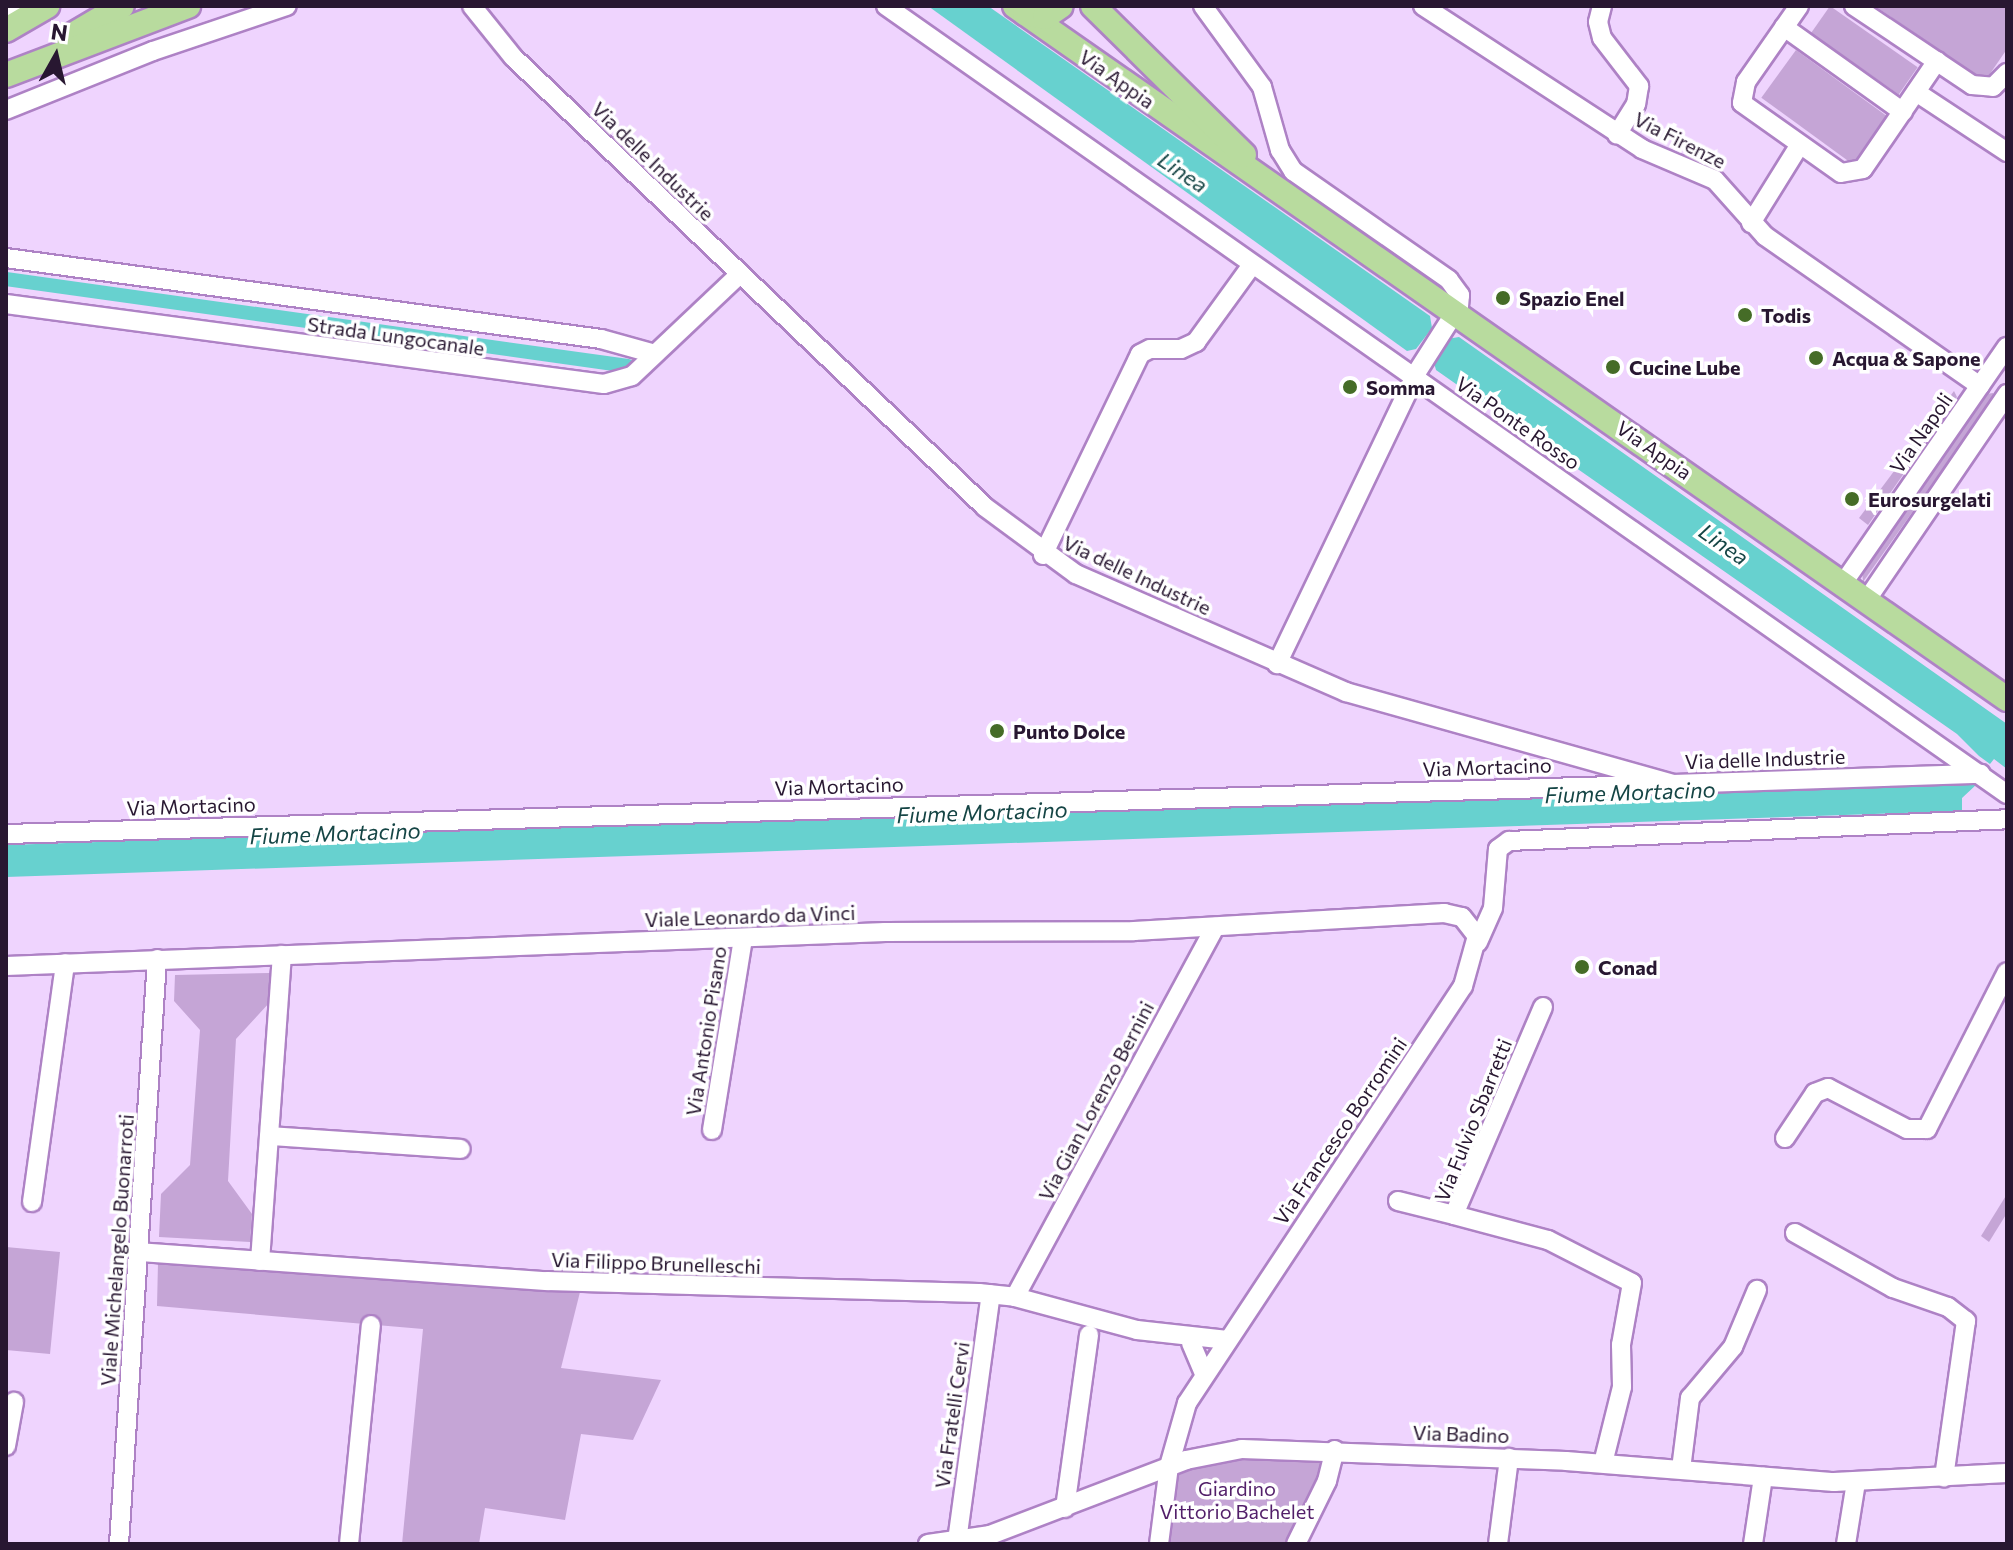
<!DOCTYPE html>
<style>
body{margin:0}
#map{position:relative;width:2013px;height:1550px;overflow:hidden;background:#efd4fe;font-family:Commissioner,sans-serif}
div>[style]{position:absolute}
.green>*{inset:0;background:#c5a5d6;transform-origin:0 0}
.water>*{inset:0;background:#67d1cf}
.canal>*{height:14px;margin:-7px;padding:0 7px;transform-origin:7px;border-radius:7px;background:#67d1cf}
.roads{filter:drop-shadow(2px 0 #ae82c5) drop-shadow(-2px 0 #ae82c5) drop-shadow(0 2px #ae82c5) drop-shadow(0 -2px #ae82c5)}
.minor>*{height:18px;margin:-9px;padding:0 9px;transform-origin:9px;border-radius:9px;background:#fff}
.major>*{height:24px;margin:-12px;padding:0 12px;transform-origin:12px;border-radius:12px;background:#b8db9e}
.dots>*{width:22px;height:22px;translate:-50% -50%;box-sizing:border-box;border:4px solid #fff;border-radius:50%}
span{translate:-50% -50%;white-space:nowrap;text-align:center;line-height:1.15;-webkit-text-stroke:7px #fff;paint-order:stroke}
.street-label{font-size:20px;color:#281731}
.poi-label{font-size:20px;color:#281731;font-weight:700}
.left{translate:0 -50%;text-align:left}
.park-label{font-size:20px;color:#521f69}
.water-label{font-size:22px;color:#154545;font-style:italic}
.frame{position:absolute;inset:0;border:8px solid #281731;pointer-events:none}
.north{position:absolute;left:16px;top:16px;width:80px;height:80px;-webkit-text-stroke:6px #fff;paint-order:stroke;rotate:8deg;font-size:22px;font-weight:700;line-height:32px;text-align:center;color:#281731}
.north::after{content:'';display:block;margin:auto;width:28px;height:36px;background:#281731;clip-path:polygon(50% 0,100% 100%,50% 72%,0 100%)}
</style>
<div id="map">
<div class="green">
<i style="left:1830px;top:6px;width:107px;height:33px;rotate:35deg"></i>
<i style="clip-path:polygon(1875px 6px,2007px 6px,2007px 49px,1985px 81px)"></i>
<i style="left:1796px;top:50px;width:113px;height:59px;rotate:36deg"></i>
<i style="clip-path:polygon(1954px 391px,1957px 397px,1868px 525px,1859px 518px)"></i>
<i style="clip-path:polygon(1993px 393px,1993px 398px,1863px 582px,1862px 569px,1986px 394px)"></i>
<i style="clip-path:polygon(270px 973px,270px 1002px,236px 1039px,228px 1181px,252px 1214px,250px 1242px,159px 1237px,161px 1194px,190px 1165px,200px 1030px,174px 1001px,175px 975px)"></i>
<i style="clip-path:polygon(2007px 1194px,2007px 1213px,1989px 1242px,1981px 1236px)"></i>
<i style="clip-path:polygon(6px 1247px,60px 1252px,50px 1354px,6px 1350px)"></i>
<i style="clip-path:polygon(158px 1263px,580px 1292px,561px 1368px,661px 1380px,633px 1440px,581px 1434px,565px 1520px,485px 1508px,479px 1544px,402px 1544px,423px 1329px,157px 1306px)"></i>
<i style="clip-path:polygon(1251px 1455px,1321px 1457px,1320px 1475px,1286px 1544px,1170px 1544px,1179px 1473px,1199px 1463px)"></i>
</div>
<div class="water">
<i style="clip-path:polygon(928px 6px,988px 6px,1430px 316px,1432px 328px,1416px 349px,1407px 351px)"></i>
<i style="clip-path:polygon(1459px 337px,2007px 724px,2007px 769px,1994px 759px,1990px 764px,1979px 756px,1957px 734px,1436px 370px,1433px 359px,1447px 339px)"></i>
<i style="clip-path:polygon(1960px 781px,1977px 784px,1962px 798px,1962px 811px,6px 877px,6px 845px)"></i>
</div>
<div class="canal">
<i style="left:6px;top:279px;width:628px;rotate:7.96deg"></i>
</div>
<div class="roads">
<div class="minor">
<i style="left:472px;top:6px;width:65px;rotate:51.2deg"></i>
<i style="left:513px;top:57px;width:652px;rotate:43.63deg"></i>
<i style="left:985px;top:507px;width:113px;rotate:36.4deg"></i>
<i style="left:1076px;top:574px;width:295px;rotate:23.6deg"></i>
<i style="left:1346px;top:692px;width:340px;rotate:15.7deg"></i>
<i style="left:1673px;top:784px;width:308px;rotate:-1.9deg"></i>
<i style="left:886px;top:6px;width:1370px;rotate:35.11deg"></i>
<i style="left:1203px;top:6px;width:100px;rotate:53.9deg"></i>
<i style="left:1262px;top:87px;width:66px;rotate:74.1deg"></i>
<i style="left:1280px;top:150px;width:25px;rotate:58deg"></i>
<i style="left:1293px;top:171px;width:190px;rotate:34.9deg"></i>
<i style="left:1449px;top:280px;width:19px;rotate:54deg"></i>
<i style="left:1460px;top:295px;width:11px;rotate:95deg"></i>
<i style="left:1459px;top:306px;width:78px;rotate:122.5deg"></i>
<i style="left:1417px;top:372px;width:324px;rotate:115.6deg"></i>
<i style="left:1423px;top:6px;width:262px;rotate:33.1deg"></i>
<i style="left:1642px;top:149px;width:79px;rotate:23deg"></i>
<i style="left:1715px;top:180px;width:75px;rotate:48.2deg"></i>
<i style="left:1765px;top:236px;width:262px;rotate:34.9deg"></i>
<i style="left:1602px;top:6px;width:16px;rotate:104deg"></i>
<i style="left:1598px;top:22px;width:16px;rotate:76deg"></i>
<i style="left:1602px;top:38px;width:61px;rotate:52.4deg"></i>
<i style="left:1639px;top:86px;width:18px;rotate:99deg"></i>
<i style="left:1636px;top:104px;width:36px;rotate:122deg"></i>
<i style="left:1799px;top:6px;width:93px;rotate:124.9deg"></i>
<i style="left:1746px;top:82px;width:21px;rotate:101deg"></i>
<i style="left:1742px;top:103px;width:121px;rotate:35.3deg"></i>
<i style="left:1841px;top:173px;width:22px;rotate:-10deg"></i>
<i style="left:1863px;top:169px;width:131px;rotate:-55.6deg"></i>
<i style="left:1854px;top:6px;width:142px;rotate:33.8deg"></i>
<i style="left:1972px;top:85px;width:21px;rotate:5deg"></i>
<i style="left:1993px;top:87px;width:20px;rotate:-45deg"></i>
<i style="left:6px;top:13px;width:15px;rotate:-28deg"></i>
<i style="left:1784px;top:27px;width:146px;rotate:35.5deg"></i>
<i style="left:1916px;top:92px;width:109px;rotate:33.4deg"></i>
<i style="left:6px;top:110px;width:158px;rotate:-21.9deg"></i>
<i style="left:153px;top:51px;width:141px;rotate:-18.6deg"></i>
<i style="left:1751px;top:223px;width:91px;rotate:-58.1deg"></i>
<i style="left:6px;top:258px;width:600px;rotate:7.75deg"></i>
<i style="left:601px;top:339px;width:56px;rotate:15.5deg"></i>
<i style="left:6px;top:304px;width:603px;rotate:7.62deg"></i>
<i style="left:604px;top:384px;width:29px;rotate:-16deg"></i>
<i style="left:632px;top:376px;width:149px;rotate:-43.4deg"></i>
<i style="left:1043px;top:555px;width:223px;rotate:-64.2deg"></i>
<i style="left:1140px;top:354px;width:11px;rotate:-27deg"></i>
<i style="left:1150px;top:349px;width:31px"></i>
<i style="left:1181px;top:349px;width:17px;rotate:-25deg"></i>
<i style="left:1196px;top:342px;width:95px;rotate:-54deg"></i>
<i style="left:1844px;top:582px;width:286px;rotate:-55.3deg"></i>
<i style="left:1868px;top:598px;width:247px;rotate:-55.7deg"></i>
<i style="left:6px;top:834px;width:1645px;rotate:-1.71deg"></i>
<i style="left:1478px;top:942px;width:37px;rotate:-66deg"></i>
<i style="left:1493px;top:908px;width:59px;rotate:-85.2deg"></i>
<i style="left:1498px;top:849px;width:14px;rotate:-36deg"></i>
<i style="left:1509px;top:841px;width:498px;rotate:-2.5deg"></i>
<i style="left:6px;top:966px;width:880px;rotate:-2.22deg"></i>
<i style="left:885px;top:932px;width:249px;rotate:-0.2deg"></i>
<i style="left:1134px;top:931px;width:311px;rotate:-3.3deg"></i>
<i style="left:1444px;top:913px;width:18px;rotate:13deg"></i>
<i style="left:1462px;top:917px;width:24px;rotate:52deg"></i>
<i style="left:1477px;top:936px;width:52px;rotate:105.6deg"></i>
<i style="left:1463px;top:986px;width:500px;rotate:123.5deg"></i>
<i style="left:1187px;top:1403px;width:66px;rotate:105.9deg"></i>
<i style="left:1169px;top:1466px;width:79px;rotate:97.3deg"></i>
<i style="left:1543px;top:1007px;width:226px;rotate:113.2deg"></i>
<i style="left:1454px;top:1215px;width:97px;rotate:14.9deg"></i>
<i style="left:1548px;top:1240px;width:94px;rotate:27.1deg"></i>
<i style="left:1632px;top:1283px;width:63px;rotate:100.1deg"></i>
<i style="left:1621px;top:1345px;width:42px;rotate:88.6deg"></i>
<i style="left:1622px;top:1387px;width:78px;rotate:104deg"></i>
<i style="left:712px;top:1130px;width:194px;rotate:-80.8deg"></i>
<i style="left:270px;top:1136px;width:191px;rotate:3.9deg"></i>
<i style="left:1785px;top:1138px;width:54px;rotate:-56.3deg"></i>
<i style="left:1815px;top:1093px;width:14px;rotate:-21deg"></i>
<i style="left:1828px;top:1088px;width:89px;rotate:27.4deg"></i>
<i style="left:1907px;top:1129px;width:20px"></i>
<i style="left:1927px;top:1129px;width:176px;rotate:-63deg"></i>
<i style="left:1398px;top:1201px;width:58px;rotate:14deg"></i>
<i style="left:32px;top:1202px;width:241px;rotate:-82.1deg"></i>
<i style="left:1795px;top:1233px;width:112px;rotate:29.3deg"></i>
<i style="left:1893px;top:1288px;width:58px;rotate:19.1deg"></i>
<i style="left:1948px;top:1307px;width:23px;rotate:38deg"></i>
<i style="left:1966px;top:1321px;width:158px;rotate:98deg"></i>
<i style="left:139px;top:1252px;width:409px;rotate:4.1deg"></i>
<i style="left:547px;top:1281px;width:432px;rotate:1.6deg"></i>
<i style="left:979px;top:1293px;width:36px;rotate:6deg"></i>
<i style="left:1015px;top:1297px;width:126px;rotate:15.1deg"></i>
<i style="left:1137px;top:1330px;width:91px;rotate:6.3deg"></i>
<i style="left:260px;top:1261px;width:307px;rotate:-85.9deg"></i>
<i style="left:1015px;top:1297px;width:421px;rotate:-61.6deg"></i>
<i style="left:1191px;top:1343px;width:34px;rotate:67deg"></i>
<i style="left:6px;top:1446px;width:45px;rotate:-79.7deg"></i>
<i style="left:1681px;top:1469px;width:72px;rotate:-82.8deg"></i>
<i style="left:1690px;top:1398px;width:67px;rotate:-49.9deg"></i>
<i style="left:1733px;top:1347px;width:62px;rotate:-67.2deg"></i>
<i style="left:1065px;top:1508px;width:175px;rotate:-82.1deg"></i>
<i style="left:957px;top:1541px;width:249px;rotate:-82.2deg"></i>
<i style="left:119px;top:1544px;width:586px;rotate:-86.28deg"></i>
<i style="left:349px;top:1544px;width:220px;rotate:-84.3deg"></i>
<i style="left:928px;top:1544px;width:63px;rotate:-8.3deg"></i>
<i style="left:990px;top:1535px;width:210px;rotate:-20.9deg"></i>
<i style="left:1186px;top:1460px;width:57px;rotate:-11.1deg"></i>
<i style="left:1242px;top:1449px;width:324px;rotate:2.1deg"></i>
<i style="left:1566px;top:1461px;width:269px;rotate:4.5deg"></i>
<i style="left:1834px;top:1482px;width:173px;rotate:-3deg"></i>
<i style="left:1296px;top:1544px;width:70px;rotate:-63.8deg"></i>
<i style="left:1327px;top:1481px;width:32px;rotate:-76deg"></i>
<i style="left:1498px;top:1544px;width:87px;rotate:-82.7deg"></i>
<i style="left:1753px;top:1544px;width:68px;rotate:-81.5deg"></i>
<i style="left:1846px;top:1544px;width:63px;rotate:-80.8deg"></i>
</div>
<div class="major">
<i style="left:1015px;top:6px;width:1210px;rotate:34.94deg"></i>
<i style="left:1093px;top:6px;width:212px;rotate:44.6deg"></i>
<i style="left:1025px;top:13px;width:20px;rotate:11deg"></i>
<i style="left:1045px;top:17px;width:19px;rotate:-35deg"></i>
<i style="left:6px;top:30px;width:48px;rotate:-30.3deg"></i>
<i style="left:69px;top:37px;width:61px;rotate:-30.3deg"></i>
<i style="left:6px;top:75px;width:195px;rotate:-20.8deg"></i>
</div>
</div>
<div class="dots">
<i style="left:1503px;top:298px;background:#456c27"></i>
<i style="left:1745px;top:315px;background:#456c27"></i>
<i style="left:1816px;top:358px;background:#456c27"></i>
<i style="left:1613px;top:367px;background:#456c27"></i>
<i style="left:1350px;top:387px;background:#456c27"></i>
<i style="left:1852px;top:499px;background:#456c27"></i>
<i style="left:997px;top:731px;background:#456c27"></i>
<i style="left:1582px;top:967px;background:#456c27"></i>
</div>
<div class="street-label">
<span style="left:1117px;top:79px;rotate:35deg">Via Appia</span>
<span style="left:1680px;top:140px;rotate:27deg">Via Firenze</span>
<span style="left:653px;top:161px;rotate:44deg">Via delle Industrie</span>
<span style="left:396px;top:336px;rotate:8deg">Strada Lungocanale</span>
<span style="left:1518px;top:423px;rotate:35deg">Via Ponte Rosso</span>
<span style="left:1921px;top:433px;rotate:-55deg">Via Napoli</span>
<span style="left:1654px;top:450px;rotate:35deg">Via Appia</span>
<span style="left:1137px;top:575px;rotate:25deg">Via delle Industrie</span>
<span style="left:1765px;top:759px;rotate:-2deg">Via delle Industrie</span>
<span style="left:1487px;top:767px;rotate:-2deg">Via Mortacino</span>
<span style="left:839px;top:786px;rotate:-2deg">Via Mortacino</span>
<span style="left:191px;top:806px;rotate:-2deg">Via Mortacino</span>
<span style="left:750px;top:916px;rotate:-2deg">Viale Leonardo da Vinci</span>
<span style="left:706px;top:1031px;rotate:-81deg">Via Antonio Pisano</span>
<span style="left:1096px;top:1101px;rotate:-62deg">Via Gian Lorenzo Bernini</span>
<span style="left:1473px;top:1120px;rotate:-68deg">Via Fulvio Sbarretti</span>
<span style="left:1340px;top:1131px;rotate:-56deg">Via Francesco Borromini</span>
<span style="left:117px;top:1250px;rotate:-86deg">Viale Michelangelo Buonarroti</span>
<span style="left:656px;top:1263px;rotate:2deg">Via Filippo Brunelleschi</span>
<span style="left:952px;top:1415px;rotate:-82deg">Via Fratelli Cervi</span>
<span style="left:1461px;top:1434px;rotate:2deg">Via Badino</span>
</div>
<div class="poi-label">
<span class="left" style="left:1519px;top:298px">Spazio Enel</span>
<span class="left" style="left:1761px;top:315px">Todis</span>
<span class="left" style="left:1832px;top:358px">Acqua &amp; Sapone</span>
<span class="left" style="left:1629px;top:367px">Cucine Lube</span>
<span class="left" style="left:1366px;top:387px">Somma</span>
<span class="left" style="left:1868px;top:499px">Eurosurgelati</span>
<span class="left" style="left:1013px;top:731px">Punto Dolce</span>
<span class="left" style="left:1598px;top:967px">Conad</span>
</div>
<div class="park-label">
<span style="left:1237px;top:1500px">Giardino<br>Vittorio Bachelet</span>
</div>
<div class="water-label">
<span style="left:1183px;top:172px;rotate:34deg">Linea</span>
<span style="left:1724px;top:544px;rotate:35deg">Linea</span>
<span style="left:1630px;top:792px;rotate:-2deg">Fiume Mortacino</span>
<span style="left:982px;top:812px;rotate:-2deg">Fiume Mortacino</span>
<span style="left:335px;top:833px;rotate:-2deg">Fiume Mortacino</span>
</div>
<div class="frame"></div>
<div class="north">N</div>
</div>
